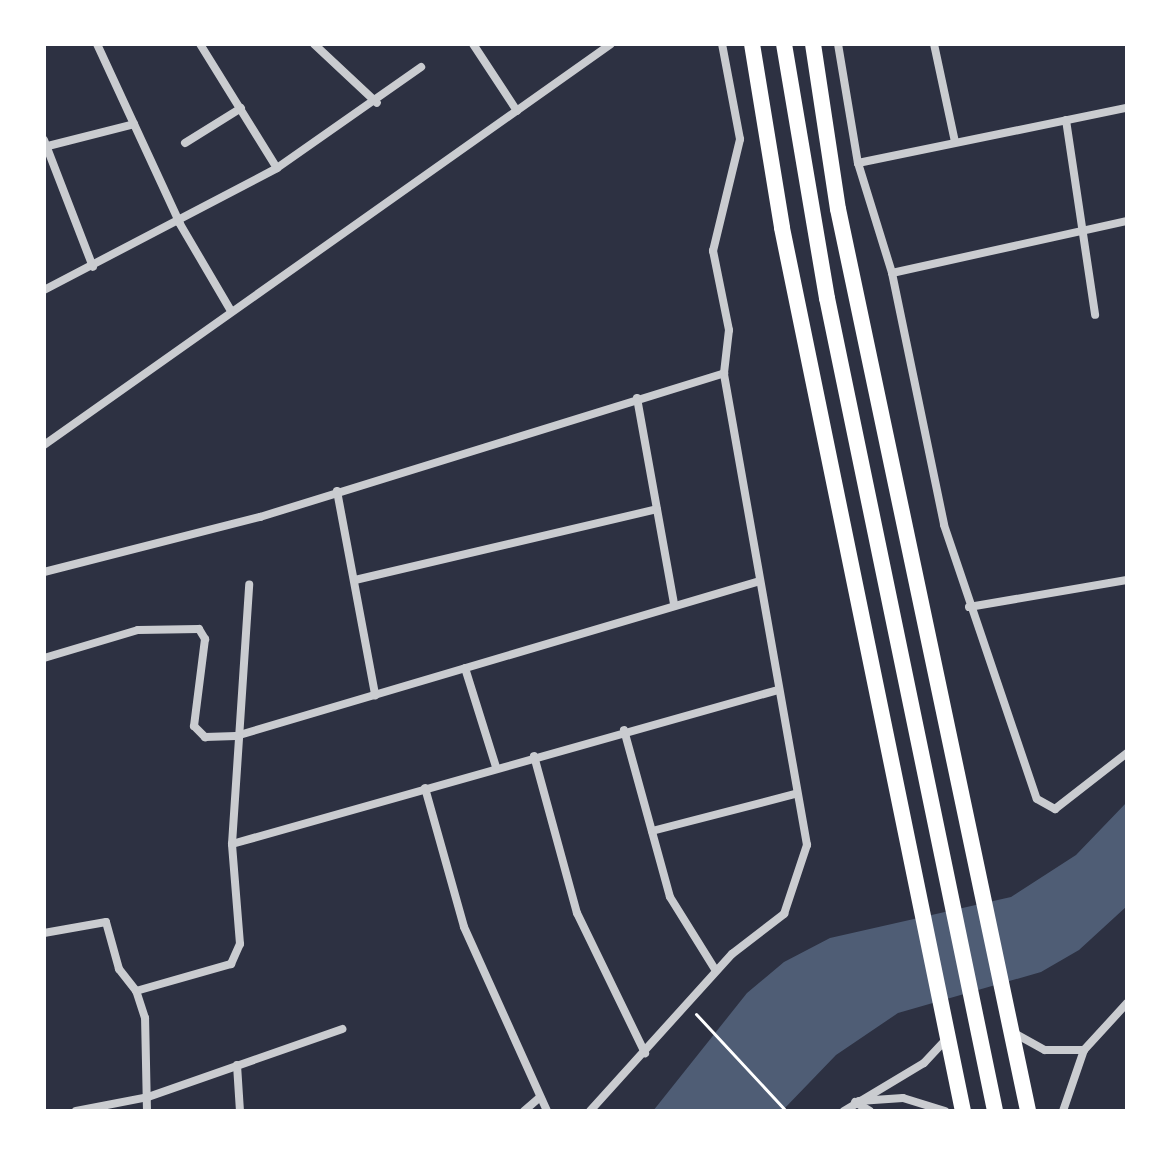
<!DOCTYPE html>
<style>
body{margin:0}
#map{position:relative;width:1171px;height:1155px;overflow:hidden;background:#2d3142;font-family:"Varela Round",sans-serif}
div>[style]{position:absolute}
.water>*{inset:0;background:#4f5d75}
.path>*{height:3px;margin:-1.5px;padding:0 1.5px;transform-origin:1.5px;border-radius:1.5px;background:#fff}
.minor>*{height:8px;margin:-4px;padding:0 4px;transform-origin:4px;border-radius:4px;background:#caccd0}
.trunk>*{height:16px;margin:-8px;padding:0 8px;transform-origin:8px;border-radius:8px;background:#fff}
span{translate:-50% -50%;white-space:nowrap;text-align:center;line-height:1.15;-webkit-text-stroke:8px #fff;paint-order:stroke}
.frame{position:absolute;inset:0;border:46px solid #fff;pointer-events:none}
</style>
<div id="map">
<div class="water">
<i style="clip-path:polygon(1127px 802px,1127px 906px,1079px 950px,1041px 972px,898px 1013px,836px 1055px,782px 1111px,653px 1111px,747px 993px,784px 962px,830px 938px,1011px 897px,1076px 855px)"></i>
</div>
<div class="path">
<i style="left:696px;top:1014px;width:132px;rotate:47.1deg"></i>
</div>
<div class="minor">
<i style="left:97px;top:44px;width:198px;rotate:65.2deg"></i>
<i style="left:180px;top:224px;width:101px;rotate:59.6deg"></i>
<i style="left:200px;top:44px;width:146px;rotate:58.2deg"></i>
<i style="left:314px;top:44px;width:86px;rotate:43.1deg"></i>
<i style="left:473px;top:44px;width:80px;rotate:56.7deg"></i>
<i style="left:838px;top:44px;width:121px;rotate:80.5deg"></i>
<i style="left:858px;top:163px;width:115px;rotate:72.8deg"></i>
<i style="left:892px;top:273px;width:257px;rotate:78.3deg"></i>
<i style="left:944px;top:525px;width:289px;rotate:71.3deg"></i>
<i style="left:1037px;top:799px;width:21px;rotate:29deg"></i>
<i style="left:1055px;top:809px;width:91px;rotate:-37.9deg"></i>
<i style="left:934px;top:44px;width:100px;rotate:77.9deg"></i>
<i style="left:1066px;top:120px;width:197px;rotate:81.5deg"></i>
<i style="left:44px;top:140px;width:136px;rotate:68.9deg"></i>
<i style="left:185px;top:143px;width:66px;rotate:-32deg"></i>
<i style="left:44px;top:147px;width:93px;rotate:-14.3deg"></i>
<i style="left:858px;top:163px;width:275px;rotate:-11.6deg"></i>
<i style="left:892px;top:273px;width:241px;rotate:-12.5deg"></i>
<i style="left:44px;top:290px;width:263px;rotate:-27.6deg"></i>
<i style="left:277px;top:168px;width:176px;rotate:-35deg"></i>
<i style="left:637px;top:398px;width:209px;rotate:79.8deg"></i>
<i style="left:44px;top:445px;width:694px;rotate:-35.27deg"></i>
<i style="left:337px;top:491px;width:208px;rotate:79.4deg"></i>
<i style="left:44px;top:572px;width:223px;rotate:-14.3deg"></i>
<i style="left:260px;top:517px;width:486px;rotate:-17.2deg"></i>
<i style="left:355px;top:580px;width:310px;rotate:-13.2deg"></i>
<i style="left:969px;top:607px;width:160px;rotate:-9.7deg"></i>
<i style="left:44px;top:658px;width:98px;rotate:-16.6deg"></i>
<i style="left:138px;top:630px;width:61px;rotate:-0.9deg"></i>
<i style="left:199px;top:629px;width:12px;rotate:59deg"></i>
<i style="left:205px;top:639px;width:88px;rotate:97.2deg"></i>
<i style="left:194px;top:726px;width:16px;rotate:45deg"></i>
<i style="left:205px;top:737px;width:31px;rotate:-2deg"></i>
<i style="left:236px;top:736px;width:546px;rotate:-16.48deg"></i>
<i style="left:465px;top:668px;width:104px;rotate:72.6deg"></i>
<i style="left:624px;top:730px;width:173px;rotate:74.6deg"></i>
<i style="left:670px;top:897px;width:87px;rotate:58.1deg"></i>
<i style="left:534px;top:756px;width:163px;rotate:74.7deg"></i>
<i style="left:577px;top:913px;width:156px;rotate:64.1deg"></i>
<i style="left:425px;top:788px;width:144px;rotate:74.3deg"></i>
<i style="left:464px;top:927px;width:202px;rotate:65.7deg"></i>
<i style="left:652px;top:831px;width:148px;rotate:-14.5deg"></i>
<i style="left:232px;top:844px;width:567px;rotate:-15.75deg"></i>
<i style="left:44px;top:933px;width:63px;rotate:-10.1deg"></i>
<i style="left:106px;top:922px;width:49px;rotate:74.5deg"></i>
<i style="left:119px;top:969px;width:28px;rotate:52deg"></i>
<i style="left:1014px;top:1033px;width:35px;rotate:29deg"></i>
<i style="left:1045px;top:1050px;width:39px"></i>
<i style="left:237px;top:1065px;width:46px;rotate:86.3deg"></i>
<i style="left:859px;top:1101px;width:44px;rotate:-3.9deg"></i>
<i style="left:903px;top:1098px;width:44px;rotate:17.2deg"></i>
<i style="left:855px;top:1102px;width:17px;rotate:31deg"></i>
<i style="left:76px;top:1111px;width:73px;rotate:-11deg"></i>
<i style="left:148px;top:1097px;width:206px;rotate:-19.3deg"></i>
<i style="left:147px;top:1111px;width:93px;rotate:-91.2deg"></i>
<i style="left:145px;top:1018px;width:28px;rotate:-108deg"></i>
<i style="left:136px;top:991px;width:99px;rotate:-15.9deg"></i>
<i style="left:231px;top:964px;width:22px;rotate:-66deg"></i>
<i style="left:240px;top:944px;width:100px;rotate:-94.6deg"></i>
<i style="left:232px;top:844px;width:260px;rotate:-86.2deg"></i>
<i style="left:524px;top:1111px;width:21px;rotate:-41deg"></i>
<i style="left:590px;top:1111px;width:212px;rotate:-47.9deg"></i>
<i style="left:732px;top:954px;width:66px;rotate:-37.6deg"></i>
<i style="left:784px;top:914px;width:73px;rotate:-71.6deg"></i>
<i style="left:807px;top:845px;width:479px;rotate:-100deg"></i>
<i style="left:724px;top:373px;width:43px;rotate:-83.4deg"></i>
<i style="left:729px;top:330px;width:81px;rotate:-101.4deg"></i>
<i style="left:713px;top:251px;width:115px;rotate:-76.4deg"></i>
<i style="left:740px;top:139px;width:97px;rotate:-100.7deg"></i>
<i style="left:844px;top:1111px;width:93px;rotate:-31deg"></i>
<i style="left:924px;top:1063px;width:33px;rotate:-47deg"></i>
<i style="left:1063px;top:1111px;width:65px;rotate:-71deg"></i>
<i style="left:1084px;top:1050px;width:64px;rotate:-47.5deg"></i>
</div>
<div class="trunk">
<i style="left:752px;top:44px;width:186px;rotate:80.7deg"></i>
<i style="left:782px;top:228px;width:901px;rotate:78.42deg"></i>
<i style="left:784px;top:44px;width:258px;rotate:80.4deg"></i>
<i style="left:827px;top:298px;width:830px;rotate:78.32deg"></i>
<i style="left:813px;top:44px;width:167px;rotate:81.4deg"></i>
<i style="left:838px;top:209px;width:922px;rotate:78.1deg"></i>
</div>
<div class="frame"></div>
</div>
